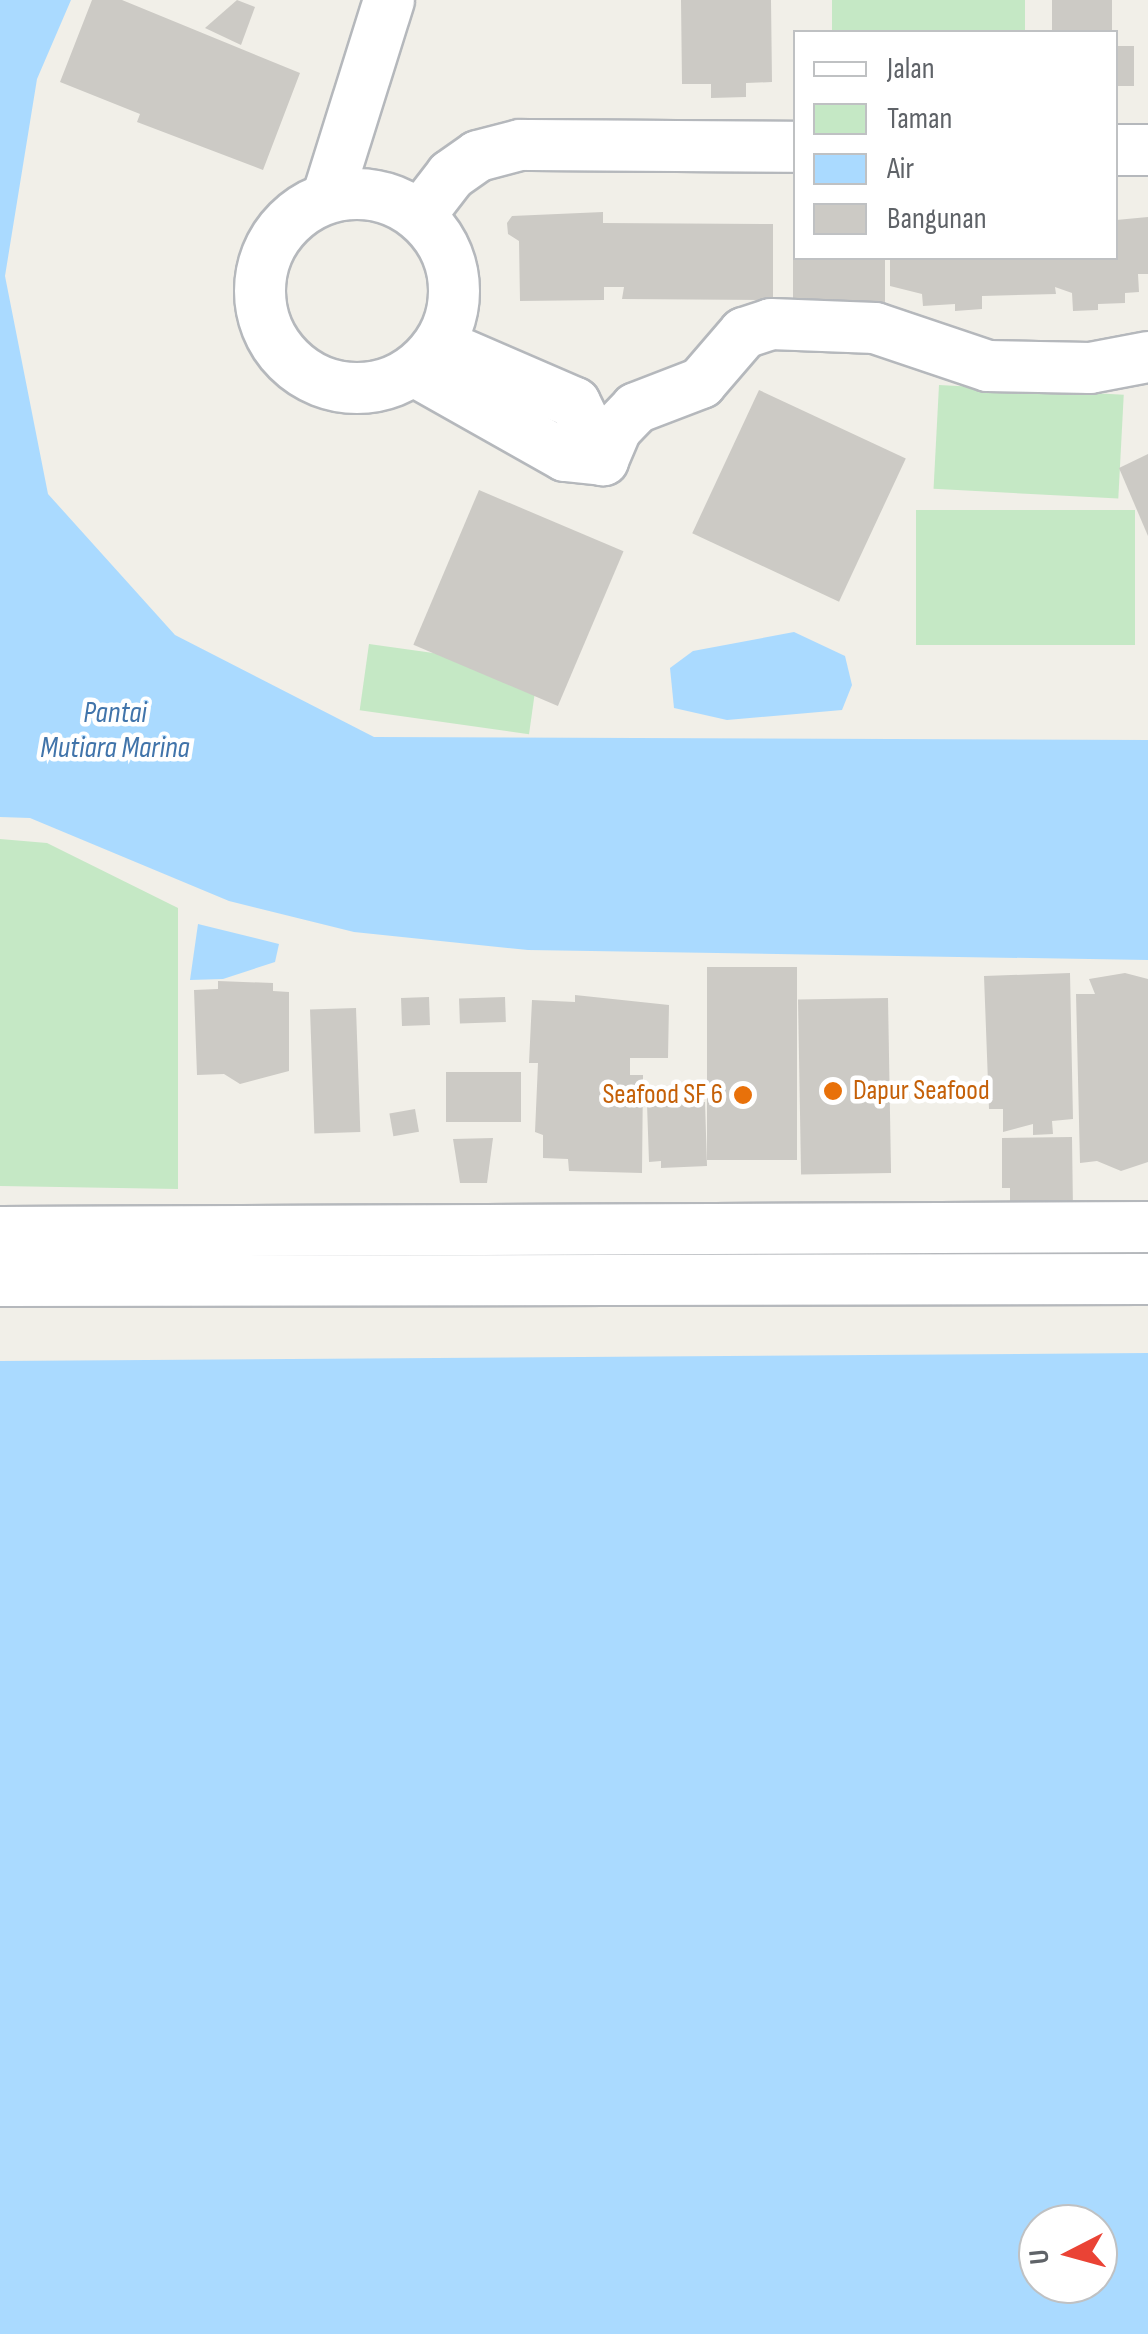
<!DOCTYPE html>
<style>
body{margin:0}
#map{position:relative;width:1148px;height:2334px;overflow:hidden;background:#f1efe8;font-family:"Sofia Sans Condensed",sans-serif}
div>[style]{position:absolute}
.green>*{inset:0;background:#c5e8c5;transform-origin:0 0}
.water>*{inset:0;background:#aadaff}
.building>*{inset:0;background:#cccac5;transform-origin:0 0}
.roads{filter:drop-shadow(2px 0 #b5b8bc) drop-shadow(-2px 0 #b5b8bc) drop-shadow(0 2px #b5b8bc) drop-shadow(0 -2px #b5b8bc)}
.minor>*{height:50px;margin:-25px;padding:0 25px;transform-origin:25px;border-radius:25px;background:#fff}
.minor>.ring{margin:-25px;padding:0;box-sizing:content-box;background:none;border:50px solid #fff;border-radius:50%}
.dots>*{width:28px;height:28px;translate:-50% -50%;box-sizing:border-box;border:5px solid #fff;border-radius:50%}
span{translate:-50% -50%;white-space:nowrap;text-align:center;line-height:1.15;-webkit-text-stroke:9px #fff;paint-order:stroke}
.food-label{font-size:28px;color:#c56008}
.left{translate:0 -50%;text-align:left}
.right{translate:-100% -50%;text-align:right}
.water-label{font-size:30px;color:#4174aa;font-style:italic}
.legend{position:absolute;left:793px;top:30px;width:325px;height:230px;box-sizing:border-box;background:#fff;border:2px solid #bfc1c3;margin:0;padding:12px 18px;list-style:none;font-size:30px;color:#5f6368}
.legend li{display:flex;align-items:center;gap:20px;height:50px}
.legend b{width:50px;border:2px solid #bfc1c3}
.north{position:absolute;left:1018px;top:2204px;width:100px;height:100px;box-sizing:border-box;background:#fff;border:2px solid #bfc1c3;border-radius:50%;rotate:264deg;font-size:28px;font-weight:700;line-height:40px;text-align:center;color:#5f6368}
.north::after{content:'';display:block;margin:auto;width:35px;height:45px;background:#ea4335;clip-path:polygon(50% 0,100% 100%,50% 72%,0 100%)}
</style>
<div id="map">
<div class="green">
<i style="left:832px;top:0;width:193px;height:32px"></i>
<i style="left:939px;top:385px;width:185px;height:104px;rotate:3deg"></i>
<i style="left:1135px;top:510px;width:135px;height:219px;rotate:90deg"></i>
<i style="left:369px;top:644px;width:171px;height:67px;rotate:8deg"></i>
<i style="clip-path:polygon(0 839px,47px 843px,178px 908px,178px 1189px,0 1186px)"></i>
</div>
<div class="water">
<i style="clip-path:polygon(0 0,71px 0,37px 79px,5px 276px,48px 494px,175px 635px,374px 737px,1148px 740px,1148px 960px,528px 950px,354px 932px,229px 901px,30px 818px,0 817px)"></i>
<i style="clip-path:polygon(794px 632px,845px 656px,852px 685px,842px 710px,727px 720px,674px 708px,670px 668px,693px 651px)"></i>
<i style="clip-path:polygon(198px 924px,279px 944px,275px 962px,223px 979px,190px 980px)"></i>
<i style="clip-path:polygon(evenodd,1148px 1353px,1148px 2334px,0 2334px,0 1361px,1148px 1353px,1098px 2224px,1098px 2284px,1038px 2284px,1038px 2224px,1098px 2224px)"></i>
</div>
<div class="building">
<i style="clip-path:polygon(92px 0,122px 0,300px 73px,263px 170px,137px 122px,140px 114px,60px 82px)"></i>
<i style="clip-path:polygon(237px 0,255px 7px,241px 45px,205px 28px)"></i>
<i style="clip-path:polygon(681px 0,771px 0,772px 82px,746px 83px,746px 97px,711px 98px,711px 84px,682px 84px)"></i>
<i style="left:1052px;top:0;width:60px;height:32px"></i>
<i style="left:1116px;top:46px;width:18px;height:40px"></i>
<i style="clip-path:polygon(603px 212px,603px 223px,773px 224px,773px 300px,622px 299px,624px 287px,604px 287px,604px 300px,520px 301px,519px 241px,508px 234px,507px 223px,512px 216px)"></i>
<i style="clip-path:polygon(1148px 217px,1148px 274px,1138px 274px,1139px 292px,1125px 293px,1125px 303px,1098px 304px,1098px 310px,1073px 311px,1072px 293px,1055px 287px,1056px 294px,982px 296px,982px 309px,955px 311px,955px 304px,923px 306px,922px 294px,890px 286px,890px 258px,1116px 258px,1116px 220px)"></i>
<i style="left:793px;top:258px;width:92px;height:47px"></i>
<i style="left:759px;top:390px;width:162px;height:158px;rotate:25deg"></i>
<i style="clip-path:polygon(1148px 454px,1148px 536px,1119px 468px)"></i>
<i style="left:479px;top:490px;width:157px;height:168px;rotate:23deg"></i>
<i style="left:707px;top:967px;width:90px;height:193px"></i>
<i style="clip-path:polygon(1070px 973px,1073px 1119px,1052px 1121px,1053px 1134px,1033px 1135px,1033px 1124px,1003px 1132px,1003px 1109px,989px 1109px,984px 976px)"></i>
<i style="clip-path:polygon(1125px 973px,1148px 979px,1148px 1162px,1121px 1171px,1097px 1161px,1080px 1163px,1076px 994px,1095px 994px,1089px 979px)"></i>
<i style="clip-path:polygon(218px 981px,273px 983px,273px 991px,289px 992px,289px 1071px,240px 1084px,224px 1074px,197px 1075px,194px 990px,218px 989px)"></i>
<i style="clip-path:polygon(575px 995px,669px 1005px,668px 1058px,630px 1058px,630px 1075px,643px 1075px,642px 1173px,569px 1171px,568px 1159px,543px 1158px,543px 1135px,535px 1132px,538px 1063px,529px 1063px,532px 1000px,575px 1002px)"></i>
<i style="left:429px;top:997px;width:28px;height:28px;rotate:88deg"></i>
<i style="left:505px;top:997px;width:25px;height:46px;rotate:88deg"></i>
<i style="left:888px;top:998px;width:175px;height:90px;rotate:89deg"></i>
<i style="left:356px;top:1008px;width:124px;height:46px;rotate:88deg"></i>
<i style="left:521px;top:1072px;width:50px;height:75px;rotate:90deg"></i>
<i style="clip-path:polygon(705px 1102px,707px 1166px,661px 1168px,661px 1161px,649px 1162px,647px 1104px)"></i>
<i style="left:415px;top:1109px;width:23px;height:26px;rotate:80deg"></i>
<i style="clip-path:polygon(1072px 1137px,1073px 1211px,1010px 1212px,1010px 1188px,1002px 1188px,1002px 1138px)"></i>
<i style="clip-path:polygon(493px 1138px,487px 1183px,460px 1183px,453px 1139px)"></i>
</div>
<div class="roads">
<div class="minor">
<i style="left:1116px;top:150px;width:32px"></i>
<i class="ring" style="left:260px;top:194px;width:144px;height:144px"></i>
<i style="left:328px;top:195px;width:204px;rotate:-72.6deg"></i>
<i style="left:421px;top:214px;width:49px;rotate:-52.4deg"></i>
<i style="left:451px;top:175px;width:33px;rotate:-35deg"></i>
<i style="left:478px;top:156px;width:43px;rotate:-14.7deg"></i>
<i style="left:520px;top:145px;width:276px;rotate:0.4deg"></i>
<i style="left:441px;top:345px;width:146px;rotate:23.4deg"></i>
<i style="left:575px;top:403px;width:64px;rotate:63.8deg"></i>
<i style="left:416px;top:372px;width:171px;rotate:29.4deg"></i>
<i style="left:565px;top:456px;width:38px;rotate:6deg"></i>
<i style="left:603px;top:460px;width:34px;rotate:-67deg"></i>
<i style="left:616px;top:429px;width:29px;rotate:-46deg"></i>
<i style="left:636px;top:408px;width:70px;rotate:-21deg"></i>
<i style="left:701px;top:383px;width:66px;rotate:-49.3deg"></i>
<i style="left:744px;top:333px;width:28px;rotate:-18deg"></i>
<i style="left:771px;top:324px;width:104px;rotate:2.2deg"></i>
<i style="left:875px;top:328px;width:119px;rotate:18.6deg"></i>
<i style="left:988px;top:366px;width:102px;rotate:1.1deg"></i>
<i style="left:1090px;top:368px;width:59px;rotate:-10.7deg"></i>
<i style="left:0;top:1232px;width:1148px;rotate:-0.25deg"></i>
<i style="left:0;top:1281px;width:1148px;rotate:-0.1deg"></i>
</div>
</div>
<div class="dots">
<i style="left:833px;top:1091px;background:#e8710a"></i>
<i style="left:743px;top:1095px;background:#e8710a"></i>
</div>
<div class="food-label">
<span class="left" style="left:853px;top:1091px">Dapur Seafood</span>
<span class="right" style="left:723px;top:1095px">Seafood SF 6</span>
</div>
<div class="water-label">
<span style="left:115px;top:730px">Pantai<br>Mutiara Marina</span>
</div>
<ul class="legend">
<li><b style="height:12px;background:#fff"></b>Jalan</li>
<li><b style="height:28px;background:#c5e8c5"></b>Taman</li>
<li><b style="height:28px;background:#aadaff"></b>Air</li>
<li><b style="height:28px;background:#cccac5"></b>Bangunan</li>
</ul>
<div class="north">U</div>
</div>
